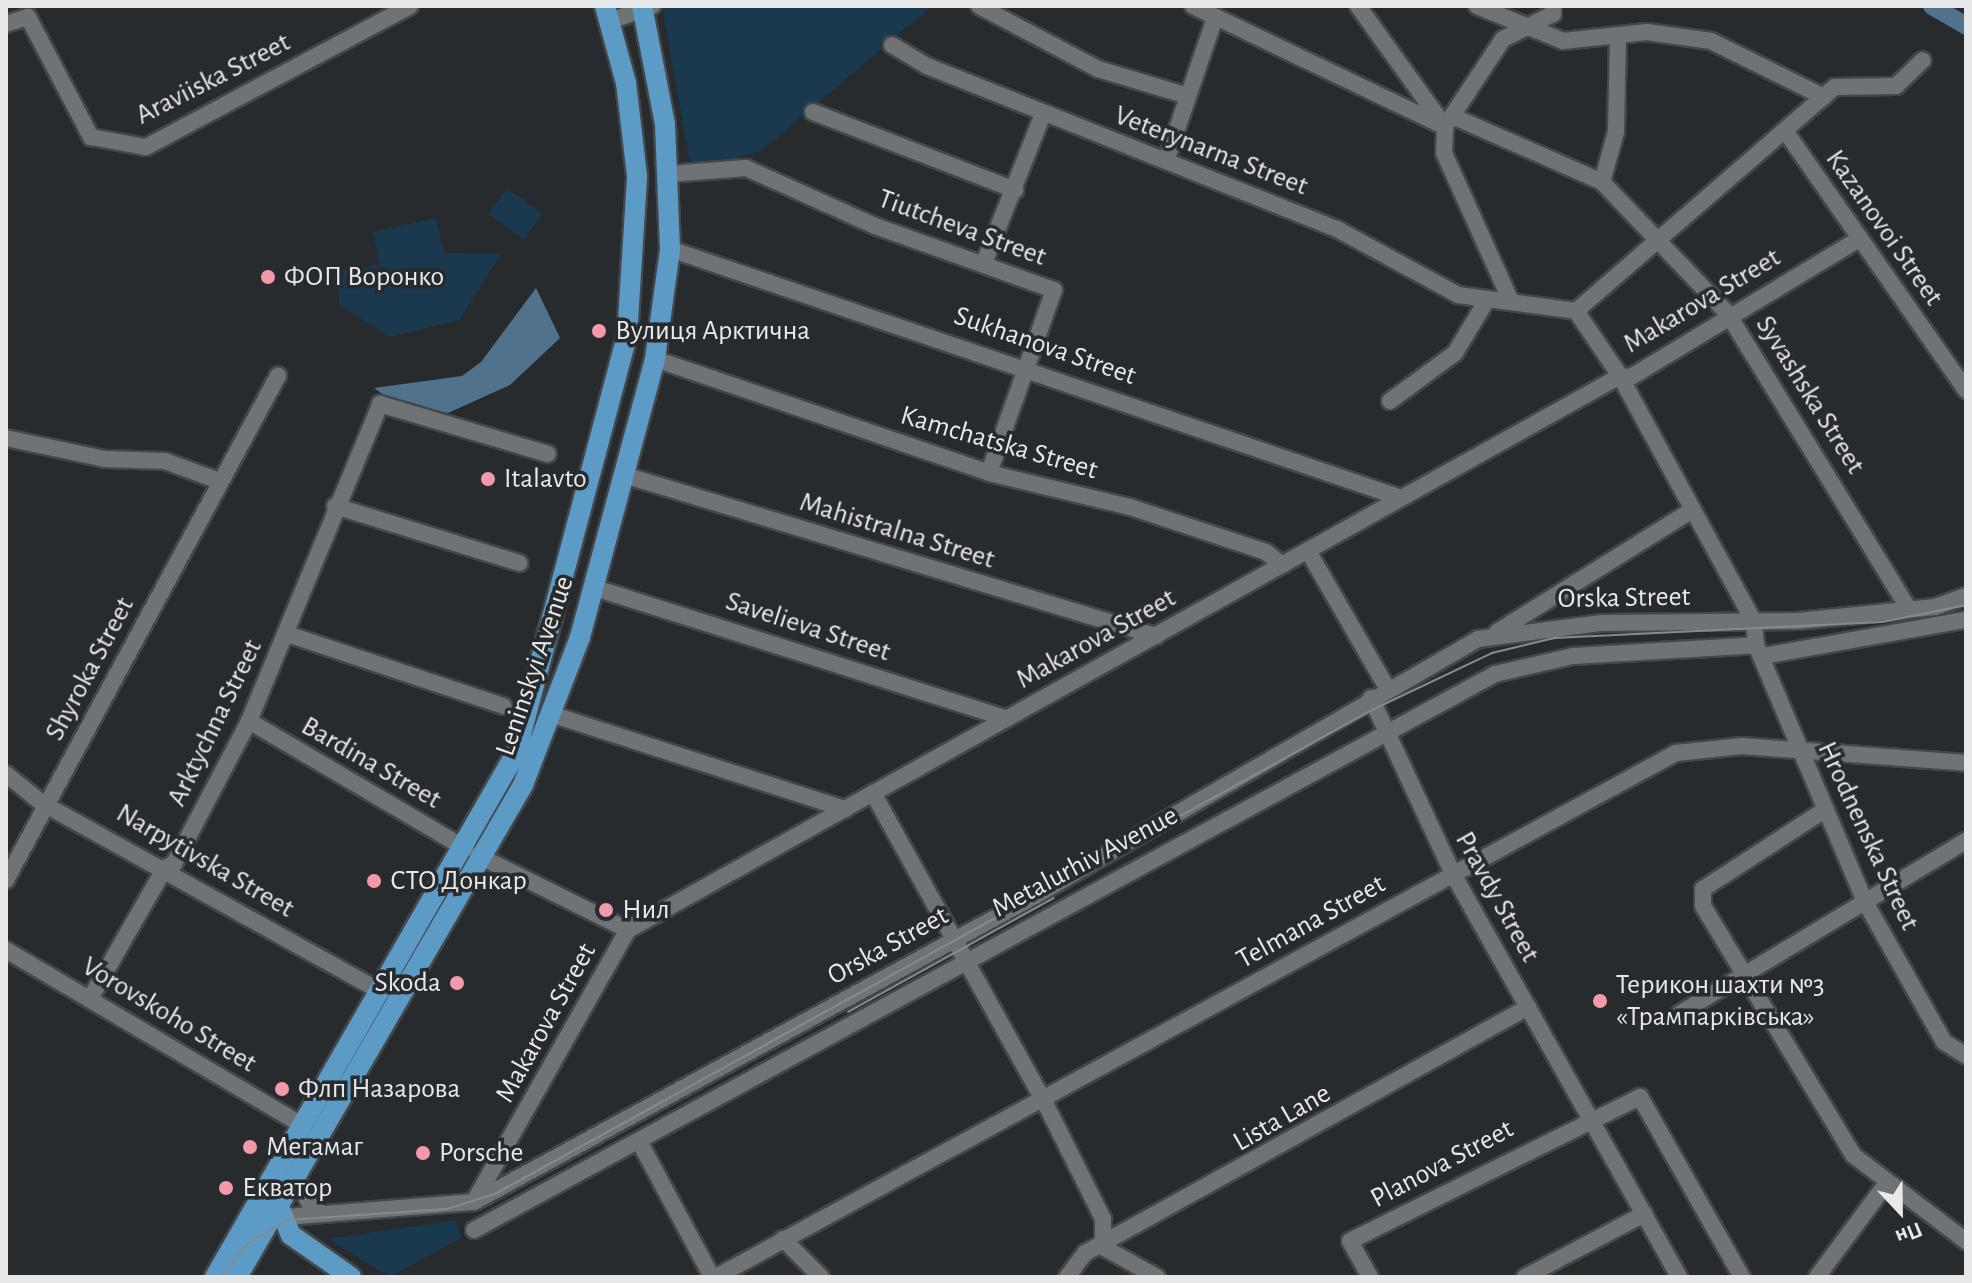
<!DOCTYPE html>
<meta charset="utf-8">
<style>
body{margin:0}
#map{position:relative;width:1972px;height:1283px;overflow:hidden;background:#282b2e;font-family:"Alegreya Sans",sans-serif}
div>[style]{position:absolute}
.green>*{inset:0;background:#1a384e;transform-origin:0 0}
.water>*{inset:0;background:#51728d}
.river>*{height:18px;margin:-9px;padding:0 9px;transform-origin:9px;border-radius:9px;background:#51728d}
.roads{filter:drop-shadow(2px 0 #444749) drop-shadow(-2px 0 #444749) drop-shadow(0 2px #444749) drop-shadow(0 -2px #444749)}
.minor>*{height:16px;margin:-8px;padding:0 8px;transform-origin:8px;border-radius:8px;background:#6f7376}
.major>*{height:20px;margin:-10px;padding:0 10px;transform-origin:10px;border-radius:10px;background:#5d9bc7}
.tram>*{height:2px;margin:-1px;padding:0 1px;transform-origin:1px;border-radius:1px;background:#878a8c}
.dots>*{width:22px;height:22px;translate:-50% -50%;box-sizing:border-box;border:4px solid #282b2e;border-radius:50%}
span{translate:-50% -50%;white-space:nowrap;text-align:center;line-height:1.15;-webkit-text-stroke:7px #282b2e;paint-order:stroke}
.street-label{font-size:28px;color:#e6e8ea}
.poi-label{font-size:28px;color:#e6e8ea}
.left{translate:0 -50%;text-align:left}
.right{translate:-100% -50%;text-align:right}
.frame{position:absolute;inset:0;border:8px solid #e6e8ea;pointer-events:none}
.north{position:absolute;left:1860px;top:1171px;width:80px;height:80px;-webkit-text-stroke:6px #282b2e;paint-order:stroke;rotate:158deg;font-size:22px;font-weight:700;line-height:32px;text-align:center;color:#e6e8ea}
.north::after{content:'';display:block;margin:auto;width:28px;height:36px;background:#e6e8ea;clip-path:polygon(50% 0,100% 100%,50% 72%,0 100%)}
</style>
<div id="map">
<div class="green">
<i style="clip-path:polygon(662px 6px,932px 6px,761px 151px,698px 168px,689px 158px)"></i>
<i style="left:507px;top:188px;width:44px;height:32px;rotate:36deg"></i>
<i style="clip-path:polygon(436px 218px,444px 253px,501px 254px,459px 320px,390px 337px,339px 305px,339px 271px,380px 264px,373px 232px)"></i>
<i style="clip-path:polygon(456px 1220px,461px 1238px,390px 1277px,328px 1239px)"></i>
</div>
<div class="water">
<i style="clip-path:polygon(536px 288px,560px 338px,510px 385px,448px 413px,397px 404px,374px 388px,462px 376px,481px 362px)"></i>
</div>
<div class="river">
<i style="left:1932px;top:6px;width:39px;rotate:30deg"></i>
</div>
<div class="roads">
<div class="minor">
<i style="left:979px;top:6px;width:135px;rotate:27.9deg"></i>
<i style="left:1098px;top:69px;width:94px;rotate:16.7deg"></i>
<i style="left:1193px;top:6px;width:280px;rotate:25.6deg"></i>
<i style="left:1445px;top:127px;width:13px;rotate:-58deg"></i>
<i style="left:1452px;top:116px;width:164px;rotate:23.7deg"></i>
<i style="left:1602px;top:182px;width:182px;rotate:46.3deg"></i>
<i style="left:1728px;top:314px;width:345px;rotate:58.5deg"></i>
<i style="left:1358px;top:6px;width:149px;rotate:54.3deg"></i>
<i style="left:1445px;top:127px;width:26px;rotate:92deg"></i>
<i style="left:1444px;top:153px;width:160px;rotate:65.7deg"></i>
<i style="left:1477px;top:6px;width:93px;rotate:22.1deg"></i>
<i style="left:1563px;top:41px;width:84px;rotate:-6.1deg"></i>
<i style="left:1647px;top:32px;width:65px;rotate:8deg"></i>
<i style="left:1711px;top:41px;width:126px;rotate:26.4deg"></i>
<i style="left:610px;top:21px;width:45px;rotate:-19.7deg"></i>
<i style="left:6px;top:24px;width:23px;rotate:-18deg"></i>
<i style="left:28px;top:17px;width:136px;rotate:62.3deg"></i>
<i style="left:91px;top:137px;width:56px;rotate:10.3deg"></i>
<i style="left:146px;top:147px;width:299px;rotate:-28.1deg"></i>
<i style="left:892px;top:45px;width:41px;rotate:31deg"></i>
<i style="left:927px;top:66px;width:441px;rotate:21.7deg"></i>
<i style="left:1337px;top:229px;width:138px;rotate:28.6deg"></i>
<i style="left:1458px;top:295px;width:119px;rotate:7.7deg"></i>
<i style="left:1576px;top:311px;width:78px;rotate:55.9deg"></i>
<i style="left:1620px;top:376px;width:280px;rotate:61.4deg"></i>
<i style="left:1754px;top:622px;width:23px;rotate:85deg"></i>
<i style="left:1756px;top:645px;width:277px;rotate:67deg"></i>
<i style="left:1864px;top:900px;width:163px;rotate:60.6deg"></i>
<i style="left:1944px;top:1042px;width:26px;rotate:32deg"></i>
<i style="left:813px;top:112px;width:217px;rotate:21.1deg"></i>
<i style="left:1452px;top:116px;width:92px;rotate:-56.5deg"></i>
<i style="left:1503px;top:39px;width:56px;rotate:-26.6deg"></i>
<i style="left:1553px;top:14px;width:8px;rotate:-90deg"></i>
<i style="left:1788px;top:135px;width:311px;rotate:55.1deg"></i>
<i style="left:1166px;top:161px;width:148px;rotate:-71.1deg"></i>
<i style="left:669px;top:174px;width:77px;rotate:-4.5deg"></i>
<i style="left:746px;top:168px;width:141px;rotate:24.2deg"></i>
<i style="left:875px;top:226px;width:190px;rotate:19.7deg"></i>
<i style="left:1054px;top:290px;width:194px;rotate:109.6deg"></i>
<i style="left:1602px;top:182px;width:52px;rotate:-74.4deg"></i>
<i style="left:1616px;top:132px;width:97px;rotate:-88.8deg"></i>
<i style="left:670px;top:249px;width:772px;rotate:18.81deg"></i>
<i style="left:984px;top:263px;width:160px;rotate:-68.4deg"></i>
<i style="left:1576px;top:311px;width:342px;rotate:-40.9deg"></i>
<i style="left:1835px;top:87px;width:61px;rotate:-0.9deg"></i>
<i style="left:1896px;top:86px;width:37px;rotate:-44deg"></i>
<i style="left:655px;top:359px;width:353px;rotate:18.8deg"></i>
<i style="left:989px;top:473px;width:145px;rotate:13.6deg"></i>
<i style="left:1130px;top:507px;width:143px;rotate:18.3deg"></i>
<i style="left:1266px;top:552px;width:21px;rotate:39deg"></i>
<i style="left:1390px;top:401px;width:81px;rotate:-36.4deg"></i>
<i style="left:1455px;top:353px;width:58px;rotate:-59deg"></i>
<i style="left:6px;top:438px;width:101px;rotate:12deg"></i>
<i style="left:105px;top:459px;width:60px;rotate:1.9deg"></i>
<i style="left:165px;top:461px;width:58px;rotate:20.3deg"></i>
<i style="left:624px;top:475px;width:556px;rotate:16.84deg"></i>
<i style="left:335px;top:506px;width:193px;rotate:17.2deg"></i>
<i style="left:1308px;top:551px;width:156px;rotate:60deg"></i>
<i style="left:592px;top:587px;width:435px;rotate:17.6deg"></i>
<i style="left:1497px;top:632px;width:230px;rotate:-32deg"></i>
<i style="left:287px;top:634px;width:228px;rotate:18.4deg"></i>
<i style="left:1763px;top:656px;width:206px;rotate:-10.1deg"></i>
<i style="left:1371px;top:698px;width:194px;rotate:65deg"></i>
<i style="left:1453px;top:874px;width:462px;rotate:60.7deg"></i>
<i style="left:554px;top:715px;width:306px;rotate:17.9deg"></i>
<i style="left:249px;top:721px;width:252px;rotate:30.5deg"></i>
<i style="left:6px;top:774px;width:46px;rotate:38.9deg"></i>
<i style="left:42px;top:803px;width:389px;rotate:29.1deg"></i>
<i style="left:873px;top:793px;width:359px;rotate:61deg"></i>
<i style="left:1047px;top:1107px;width:125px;rotate:63.4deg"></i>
<i style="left:1103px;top:1219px;width:28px;rotate:90deg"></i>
<i style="left:1103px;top:1247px;width:62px;rotate:29.1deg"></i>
<i style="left:1823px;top:811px;width:143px;rotate:147deg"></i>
<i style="left:1703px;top:889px;width:17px;rotate:90deg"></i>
<i style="left:1703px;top:906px;width:291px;rotate:58.9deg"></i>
<i style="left:1853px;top:1155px;width:142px;rotate:37.3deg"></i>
<i style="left:483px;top:858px;width:162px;rotate:26.4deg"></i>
<i style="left:6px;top:880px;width:573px;rotate:-61.65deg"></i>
<i style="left:6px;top:950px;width:346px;rotate:30.6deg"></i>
<i style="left:91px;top:997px;width:149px;rotate:-60.2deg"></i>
<i style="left:165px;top:868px;width:10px;rotate:-24deg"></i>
<i style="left:174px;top:864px;width:161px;rotate:-62.3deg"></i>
<i style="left:249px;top:721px;width:343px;rotate:-67.5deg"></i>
<i style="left:380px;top:404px;width:175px;rotate:16.6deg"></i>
<i style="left:1679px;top:1014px;width:335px;rotate:-31.1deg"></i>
<i style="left:639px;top:1141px;width:154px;rotate:61.8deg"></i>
<i style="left:295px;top:1174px;width:37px;rotate:64deg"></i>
<i style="left:311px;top:1207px;width:13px;rotate:29deg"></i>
<i style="left:475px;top:1200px;width:310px;rotate:-60.5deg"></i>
<i style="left:628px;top:930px;width:1136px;rotate:-29.18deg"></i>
<i style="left:1620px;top:376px;width:11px;rotate:5deg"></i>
<i style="left:1631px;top:377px;width:267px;rotate:-31.2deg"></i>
<i style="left:274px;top:1218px;width:201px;rotate:-4.6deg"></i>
<i style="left:474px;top:1202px;width:639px;rotate:-28.61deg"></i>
<i style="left:1035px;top:896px;width:512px;rotate:-30.12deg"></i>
<i style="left:1478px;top:639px;width:125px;rotate:-7.4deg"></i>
<i style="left:1602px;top:623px;width:196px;rotate:-0.6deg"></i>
<i style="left:1798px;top:621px;width:138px;rotate:-5.8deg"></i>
<i style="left:1935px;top:607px;width:33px;rotate:-20deg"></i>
<i style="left:474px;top:1230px;width:1163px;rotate:-28.57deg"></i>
<i style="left:1495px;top:674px;width:80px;rotate:-13deg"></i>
<i style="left:1573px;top:656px;width:183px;rotate:-3.4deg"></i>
<i style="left:783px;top:1239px;width:54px;rotate:45deg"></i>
<i style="left:716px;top:1277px;width:1094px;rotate:-28.63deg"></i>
<i style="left:1676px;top:753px;width:66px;rotate:-6.1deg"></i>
<i style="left:1742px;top:746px;width:225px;rotate:4.3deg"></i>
<i style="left:1067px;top:1277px;width:30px;rotate:-53deg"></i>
<i style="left:1085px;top:1253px;width:507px;rotate:-29.04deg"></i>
<i style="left:1370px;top:1277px;width:41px;rotate:-119.1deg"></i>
<i style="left:1350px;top:1241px;width:324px;rotate:-26.4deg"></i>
<i style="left:1640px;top:1097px;width:207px;rotate:60.5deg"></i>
<i style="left:1525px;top:1277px;width:135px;rotate:-27.9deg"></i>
<i style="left:1817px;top:1277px;width:116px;rotate:-53.4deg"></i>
</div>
<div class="major">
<i style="left:276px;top:1200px;width:38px;rotate:67deg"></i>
<i style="left:291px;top:1235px;width:73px;rotate:35deg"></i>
<i style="left:215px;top:1277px;width:604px;rotate:-60.13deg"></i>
<i style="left:516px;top:753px;width:431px;rotate:-75.1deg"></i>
<i style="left:627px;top:337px;width:161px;rotate:-86.4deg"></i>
<i style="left:637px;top:176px;width:94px;rotate:-96.7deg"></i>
<i style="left:626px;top:83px;width:80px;rotate:-105.3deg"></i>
<i style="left:237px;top:1277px;width:569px;rotate:-59.83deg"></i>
<i style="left:523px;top:785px;width:159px;rotate:-68.9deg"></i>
<i style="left:580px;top:637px;width:288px;rotate:-74.9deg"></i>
<i style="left:655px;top:359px;width:111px;rotate:-82.2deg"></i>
<i style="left:670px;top:249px;width:125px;rotate:-92.3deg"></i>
<i style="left:665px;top:124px;width:120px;rotate:-101deg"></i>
</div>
</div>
<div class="tram">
<i style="left:848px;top:1012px;width:235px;rotate:-29deg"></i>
<i style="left:221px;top:1277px;width:42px;rotate:-51.8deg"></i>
<i style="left:247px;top:1244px;width:48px;rotate:-30.3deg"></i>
<i style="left:288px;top:1220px;width:159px;rotate:-4deg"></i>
<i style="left:447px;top:1209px;width:50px;rotate:-17.4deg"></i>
<i style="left:495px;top:1194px;width:1004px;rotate:-28.89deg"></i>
<i style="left:1374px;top:709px;width:131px;rotate:-25.4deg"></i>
<i style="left:1492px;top:653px;width:64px;rotate:-13.6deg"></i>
<i style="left:1554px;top:638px;width:328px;rotate:-2.8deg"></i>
<i style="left:1882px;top:622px;width:86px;rotate:-11.4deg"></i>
</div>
<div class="dots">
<i style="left:268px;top:277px;background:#f39aaa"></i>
<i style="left:599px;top:331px;background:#f39aaa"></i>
<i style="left:488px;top:479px;background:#f39aaa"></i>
<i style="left:374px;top:881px;background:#f39aaa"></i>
<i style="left:606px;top:910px;background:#f39aaa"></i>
<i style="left:457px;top:983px;background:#f39aaa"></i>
<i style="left:1600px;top:1001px;background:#f39aaa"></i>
<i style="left:282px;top:1089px;background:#f39aaa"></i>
<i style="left:250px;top:1147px;background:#f39aaa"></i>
<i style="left:423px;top:1153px;background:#f39aaa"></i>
<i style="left:226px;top:1188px;background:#f39aaa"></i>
</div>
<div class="street-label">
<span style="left:213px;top:79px;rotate:-27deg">Araviiska Street</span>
<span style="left:1211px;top:151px;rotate:21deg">Veterynarna Street</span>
<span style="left:962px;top:228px;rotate:20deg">Tiutcheva Street</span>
<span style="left:1884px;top:228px;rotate:55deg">Kazanovoi Street</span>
<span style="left:1702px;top:301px;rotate:-31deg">Makarova Street</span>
<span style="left:1045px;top:346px;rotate:19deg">Sukhanova Street</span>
<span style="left:1810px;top:395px;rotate:58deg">Syvashska Street</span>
<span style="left:999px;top:443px;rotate:16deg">Kamchatska Street</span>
<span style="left:897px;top:531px;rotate:17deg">Mahistralna Street</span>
<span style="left:1624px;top:598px;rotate:-1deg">Orska Street</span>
<span style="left:808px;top:627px;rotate:18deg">Savelieva Street</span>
<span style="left:1096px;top:639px;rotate:-29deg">Makarova Street</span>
<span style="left:535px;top:666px;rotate:-71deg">Leninskyi Avenue</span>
<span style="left:90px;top:669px;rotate:-62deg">Shyroka Street</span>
<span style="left:215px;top:723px;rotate:-64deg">Arktychna Street</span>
<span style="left:371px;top:763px;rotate:30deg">Bardina Street</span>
<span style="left:1868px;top:836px;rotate:65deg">Hrodnenska Street</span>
<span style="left:205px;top:861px;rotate:30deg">Narpytivska Street</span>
<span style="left:1085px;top:862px;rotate:-28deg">Metalurhiv Avenue</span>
<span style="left:1497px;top:897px;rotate:61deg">Pravdy Street</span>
<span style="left:1311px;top:922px;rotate:-29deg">Telmana Street</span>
<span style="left:888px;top:946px;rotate:-29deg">Orska Street</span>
<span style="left:169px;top:1015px;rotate:31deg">Vorovskoho Street</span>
<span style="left:546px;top:1023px;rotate:-61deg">Makarova Street</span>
<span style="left:1282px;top:1118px;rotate:-30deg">Lista Lane</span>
<span style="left:1442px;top:1164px;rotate:-28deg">Planova Street</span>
</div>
<div class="poi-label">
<span class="left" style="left:284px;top:277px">ФОП Воронко</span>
<span class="left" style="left:615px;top:331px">Вулиця Арктична</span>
<span class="left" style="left:504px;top:479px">Italavto</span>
<span class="left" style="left:390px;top:881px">СТО Донкар</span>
<span class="left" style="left:622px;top:910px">Нил</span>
<span class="right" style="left:441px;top:983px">Skoda</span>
<span class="left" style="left:1616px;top:1001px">Терикон шахти №3<br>«Трампарківська»</span>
<span class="left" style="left:298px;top:1089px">Флп Назарова</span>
<span class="left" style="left:266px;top:1147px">Мегамаг</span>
<span class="left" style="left:439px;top:1153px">Porsche</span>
<span class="left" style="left:242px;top:1188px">Екватор</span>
</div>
<div class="frame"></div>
<div class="north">Пн</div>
</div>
